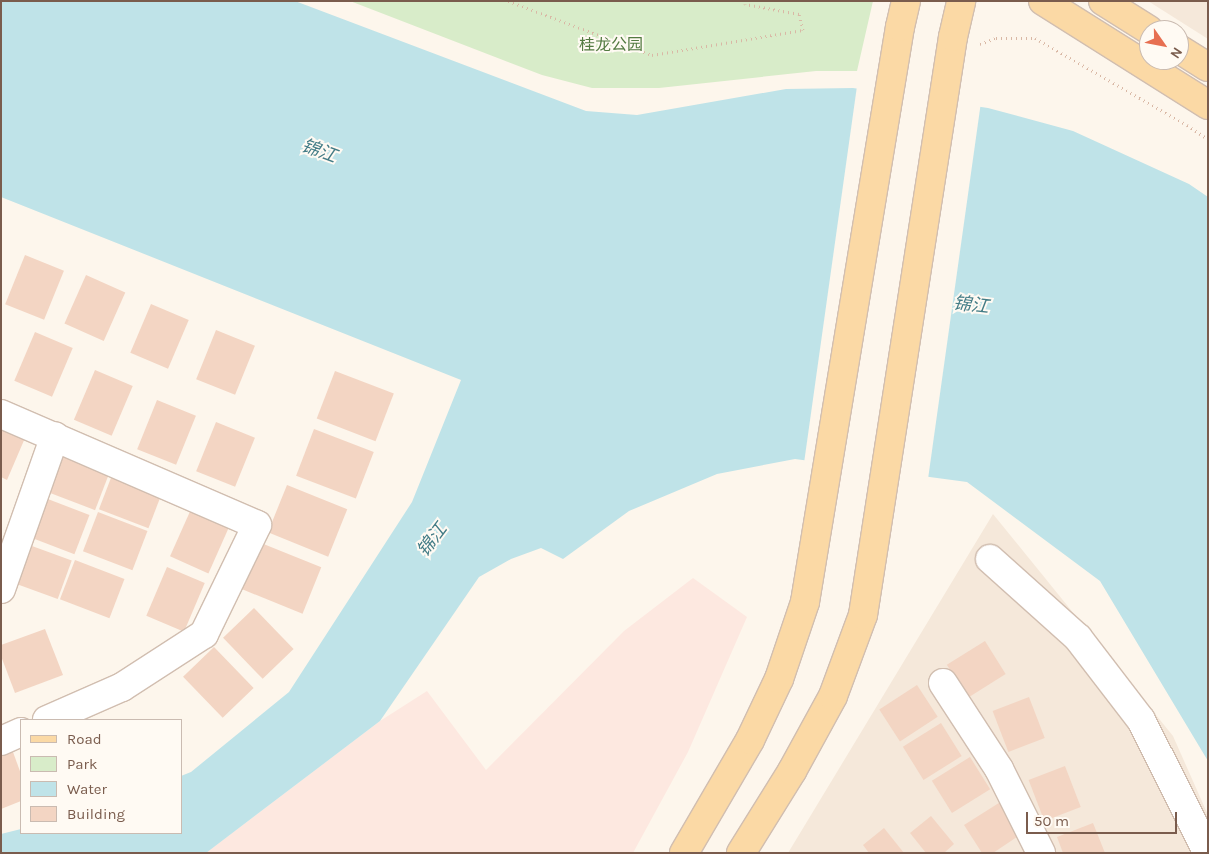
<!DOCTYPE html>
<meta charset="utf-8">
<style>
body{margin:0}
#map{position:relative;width:1209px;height:854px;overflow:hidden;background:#fdf6ec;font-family:Karla,"Noto Sans SC",sans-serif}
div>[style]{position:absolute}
.residential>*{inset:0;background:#f5e8da}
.commercial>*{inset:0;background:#fde8e0}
.green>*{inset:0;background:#d8ecc9}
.water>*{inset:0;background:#bfe3e8}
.pier>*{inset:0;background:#fdf6ec;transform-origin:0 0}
.building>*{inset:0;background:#f3d5c3;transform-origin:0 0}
.path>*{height:3px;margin-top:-1.5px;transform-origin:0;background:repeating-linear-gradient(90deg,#d9b8a5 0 1px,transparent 0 5px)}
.roads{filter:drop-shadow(1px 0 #d1beb0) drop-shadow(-1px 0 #d1beb0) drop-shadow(0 1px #d1beb0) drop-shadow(0 -1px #d1beb0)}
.minor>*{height:28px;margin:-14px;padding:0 14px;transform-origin:14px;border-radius:14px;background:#fff}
.major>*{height:28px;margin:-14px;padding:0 14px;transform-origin:14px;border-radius:14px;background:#fbd9a5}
span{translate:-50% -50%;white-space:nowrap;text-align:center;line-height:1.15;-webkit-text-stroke:4px #fffaf3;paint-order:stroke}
.park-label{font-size:16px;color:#537a41}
.water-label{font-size:18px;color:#437c86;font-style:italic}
.frame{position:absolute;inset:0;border:2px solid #7a5c4d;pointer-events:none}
.legend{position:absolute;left:20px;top:719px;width:162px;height:115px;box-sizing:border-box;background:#fffaf3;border:1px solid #cabbb1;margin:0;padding:6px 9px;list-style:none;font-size:15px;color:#7a5c4d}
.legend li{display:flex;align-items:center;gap:10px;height:25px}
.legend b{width:25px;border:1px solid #cabbb1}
.north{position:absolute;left:1139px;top:20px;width:50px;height:50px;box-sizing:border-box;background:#fffaf3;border:1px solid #cabbb1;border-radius:50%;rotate:123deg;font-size:14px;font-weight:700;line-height:20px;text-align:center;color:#7a5c4d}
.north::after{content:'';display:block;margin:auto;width:18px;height:22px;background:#e76f51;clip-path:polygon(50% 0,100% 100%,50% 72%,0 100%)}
.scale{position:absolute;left:1026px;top:812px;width:151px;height:22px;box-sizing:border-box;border:2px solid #7a5c4d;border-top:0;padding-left:6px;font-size:15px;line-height:18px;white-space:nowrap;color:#7a5c4d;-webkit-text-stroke:4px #fffaf3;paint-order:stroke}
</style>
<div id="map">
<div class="residential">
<i style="clip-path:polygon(1148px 1px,1208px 1px,1208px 39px)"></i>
<i style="clip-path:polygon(993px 514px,1173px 736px,1208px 815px,1208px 853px,788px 853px)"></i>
</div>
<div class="commercial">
<i style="clip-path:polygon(693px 578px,747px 617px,688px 752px,633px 853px,207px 852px,380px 721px,427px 691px,486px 770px,624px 631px)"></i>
</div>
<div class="green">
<i style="clip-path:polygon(350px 1px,873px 1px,857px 71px,816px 71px,659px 88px,592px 88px,542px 75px)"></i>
</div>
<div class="water">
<i style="clip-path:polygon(1px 1px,295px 1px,586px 111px,637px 115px,786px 89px,853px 88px,988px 108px,1073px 131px,1189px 184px,1208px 197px,1208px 761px,1100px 581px,967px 482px,795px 459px,717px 474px,629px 511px,563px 559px,541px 548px,511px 559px,479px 577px,380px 721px,206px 853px,1px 853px,1px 834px,21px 829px,21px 833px,181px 833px,181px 776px,191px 772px,289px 692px,412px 502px,461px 380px,1px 197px)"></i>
</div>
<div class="pier">
<i style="left:857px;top:86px;width:125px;height:381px;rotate:8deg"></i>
</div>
<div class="building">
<i style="left:25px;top:255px;width:42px;height:53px;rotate:22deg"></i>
<i style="left:86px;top:275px;width:43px;height:53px;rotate:24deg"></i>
<i style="left:151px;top:304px;width:41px;height:53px;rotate:23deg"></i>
<i style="left:216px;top:330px;width:42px;height:53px;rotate:22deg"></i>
<i style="left:35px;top:332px;width:41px;height:53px;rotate:23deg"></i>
<i style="left:95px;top:370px;width:41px;height:54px;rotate:23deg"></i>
<i style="left:335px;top:371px;width:63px;height:51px;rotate:21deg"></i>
<i style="left:157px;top:400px;width:42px;height:53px;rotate:22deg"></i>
<i style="clip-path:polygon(1px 419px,28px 431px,7px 480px,1px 477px)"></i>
<i style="left:216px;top:422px;width:42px;height:53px;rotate:22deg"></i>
<i style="left:314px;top:429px;width:64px;height:50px;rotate:21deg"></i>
<i style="left:61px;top:451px;width:53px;height:43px;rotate:21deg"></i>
<i style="left:114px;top:470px;width:53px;height:42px;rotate:21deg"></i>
<i style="left:287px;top:485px;width:65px;height:51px;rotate:22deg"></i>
<i style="left:40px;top:496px;width:53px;height:42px;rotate:21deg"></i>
<i style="left:192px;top:507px;width:42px;height:54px;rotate:24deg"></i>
<i style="left:98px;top:512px;width:53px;height:42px;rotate:21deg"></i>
<i style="left:21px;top:542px;width:54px;height:41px;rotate:20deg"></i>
<i style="left:261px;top:543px;width:65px;height:50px;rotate:22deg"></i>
<i style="left:75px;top:560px;width:53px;height:42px;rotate:21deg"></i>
<i style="left:167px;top:567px;width:41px;height:53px;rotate:23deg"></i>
<i style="left:254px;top:608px;width:57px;height:43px;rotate:46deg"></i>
<i style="clip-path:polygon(45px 629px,63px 675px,15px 693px,1px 656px,1px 645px)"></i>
<i style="left:985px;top:641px;width:39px;height:45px;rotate:58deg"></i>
<i style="left:214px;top:647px;width:57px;height:43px;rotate:46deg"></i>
<i style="left:917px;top:685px;width:38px;height:45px;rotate:57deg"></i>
<i style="left:1029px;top:697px;width:44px;height:39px;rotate:69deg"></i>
<i style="left:941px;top:723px;width:39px;height:45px;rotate:58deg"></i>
<i style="clip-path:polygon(13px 752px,21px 774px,21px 801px,1px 809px,1px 756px)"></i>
<i style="left:970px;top:757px;width:38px;height:45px;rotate:58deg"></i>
<i style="left:1065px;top:766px;width:44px;height:39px;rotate:69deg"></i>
<i style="clip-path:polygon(1002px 801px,1023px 833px,993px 853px,982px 853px,964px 825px)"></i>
<i style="clip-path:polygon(931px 816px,954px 844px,944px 853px,926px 853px,910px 833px)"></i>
<i style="clip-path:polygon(1093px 823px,1105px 853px,1063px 853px,1057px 837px)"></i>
<i style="clip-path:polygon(884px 828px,904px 853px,869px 853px,863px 845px)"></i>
</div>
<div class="path">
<i style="left:508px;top:1px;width:154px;rotate:20.6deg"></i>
<i style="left:652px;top:55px;width:153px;rotate:-9.4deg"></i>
<i style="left:803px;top:30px;width:16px;rotate:-104deg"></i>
<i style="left:799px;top:14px;width:55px;rotate:-169.5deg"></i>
<i style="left:745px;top:4px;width:3px;rotate:-90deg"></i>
<i style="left:980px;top:44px;width:17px;rotate:-21deg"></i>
<i style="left:996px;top:38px;width:39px"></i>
<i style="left:1035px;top:38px;width:175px;rotate:29.8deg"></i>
<i style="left:1187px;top:125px;width:25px;rotate:34deg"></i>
</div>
<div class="roads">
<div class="minor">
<i style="left:1px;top:414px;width:279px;rotate:23.4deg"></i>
<i style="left:257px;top:525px;width:121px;rotate:115.9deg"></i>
<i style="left:204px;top:634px;width:98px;rotate:147.1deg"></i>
<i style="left:122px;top:687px;width:82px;rotate:156.3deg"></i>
<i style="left:990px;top:559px;width:118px;rotate:41.9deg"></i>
<i style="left:1078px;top:638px;width:103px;rotate:52.5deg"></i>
<i style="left:1141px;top:720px;width:149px;rotate:63.3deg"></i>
<i style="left:1px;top:589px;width:162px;rotate:-70.6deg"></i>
<i style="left:943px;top:683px;width:103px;rotate:56.9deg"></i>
<i style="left:999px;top:769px;width:94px;rotate:63.4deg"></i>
<i style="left:1px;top:741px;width:22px;rotate:-24deg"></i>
</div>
<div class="major">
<i style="left:1043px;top:1px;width:195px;rotate:32.2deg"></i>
<i style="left:1103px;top:1px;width:54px;rotate:32.2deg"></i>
<i style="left:1179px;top:49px;width:34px;rotate:32deg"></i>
<i style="left:684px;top:853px;width:131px;rotate:-59.7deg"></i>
<i style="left:750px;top:740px;width:68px;rotate:-64.6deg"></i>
<i style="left:779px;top:679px;width:81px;rotate:-71.3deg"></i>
<i style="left:805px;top:602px;width:583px;rotate:-80.62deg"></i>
<i style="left:900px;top:27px;width:27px;rotate:-77deg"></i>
<i style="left:741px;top:853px;width:97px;rotate:-58.1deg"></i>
<i style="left:792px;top:771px;width:85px;rotate:-61.3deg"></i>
<i style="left:833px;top:696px;width:86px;rotate:-69.7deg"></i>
<i style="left:863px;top:615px;width:585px;rotate:-81.15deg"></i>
<i style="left:953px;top:37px;width:37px;rotate:-77deg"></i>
</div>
</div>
<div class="park-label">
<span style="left:611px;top:45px">桂龙公园</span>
</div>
<div class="water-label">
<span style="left:319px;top:151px;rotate:20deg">锦江</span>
<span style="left:971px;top:305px;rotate:7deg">锦江</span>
<span style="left:432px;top:540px;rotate:-53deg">锦江</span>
</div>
<div class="frame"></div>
<ul class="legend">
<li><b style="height:6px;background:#fbd9a5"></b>Road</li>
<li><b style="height:14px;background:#d8ecc9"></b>Park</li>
<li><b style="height:14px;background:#bfe3e8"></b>Water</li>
<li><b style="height:14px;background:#f3d5c3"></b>Building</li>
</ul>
<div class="north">N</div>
<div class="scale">50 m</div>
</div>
